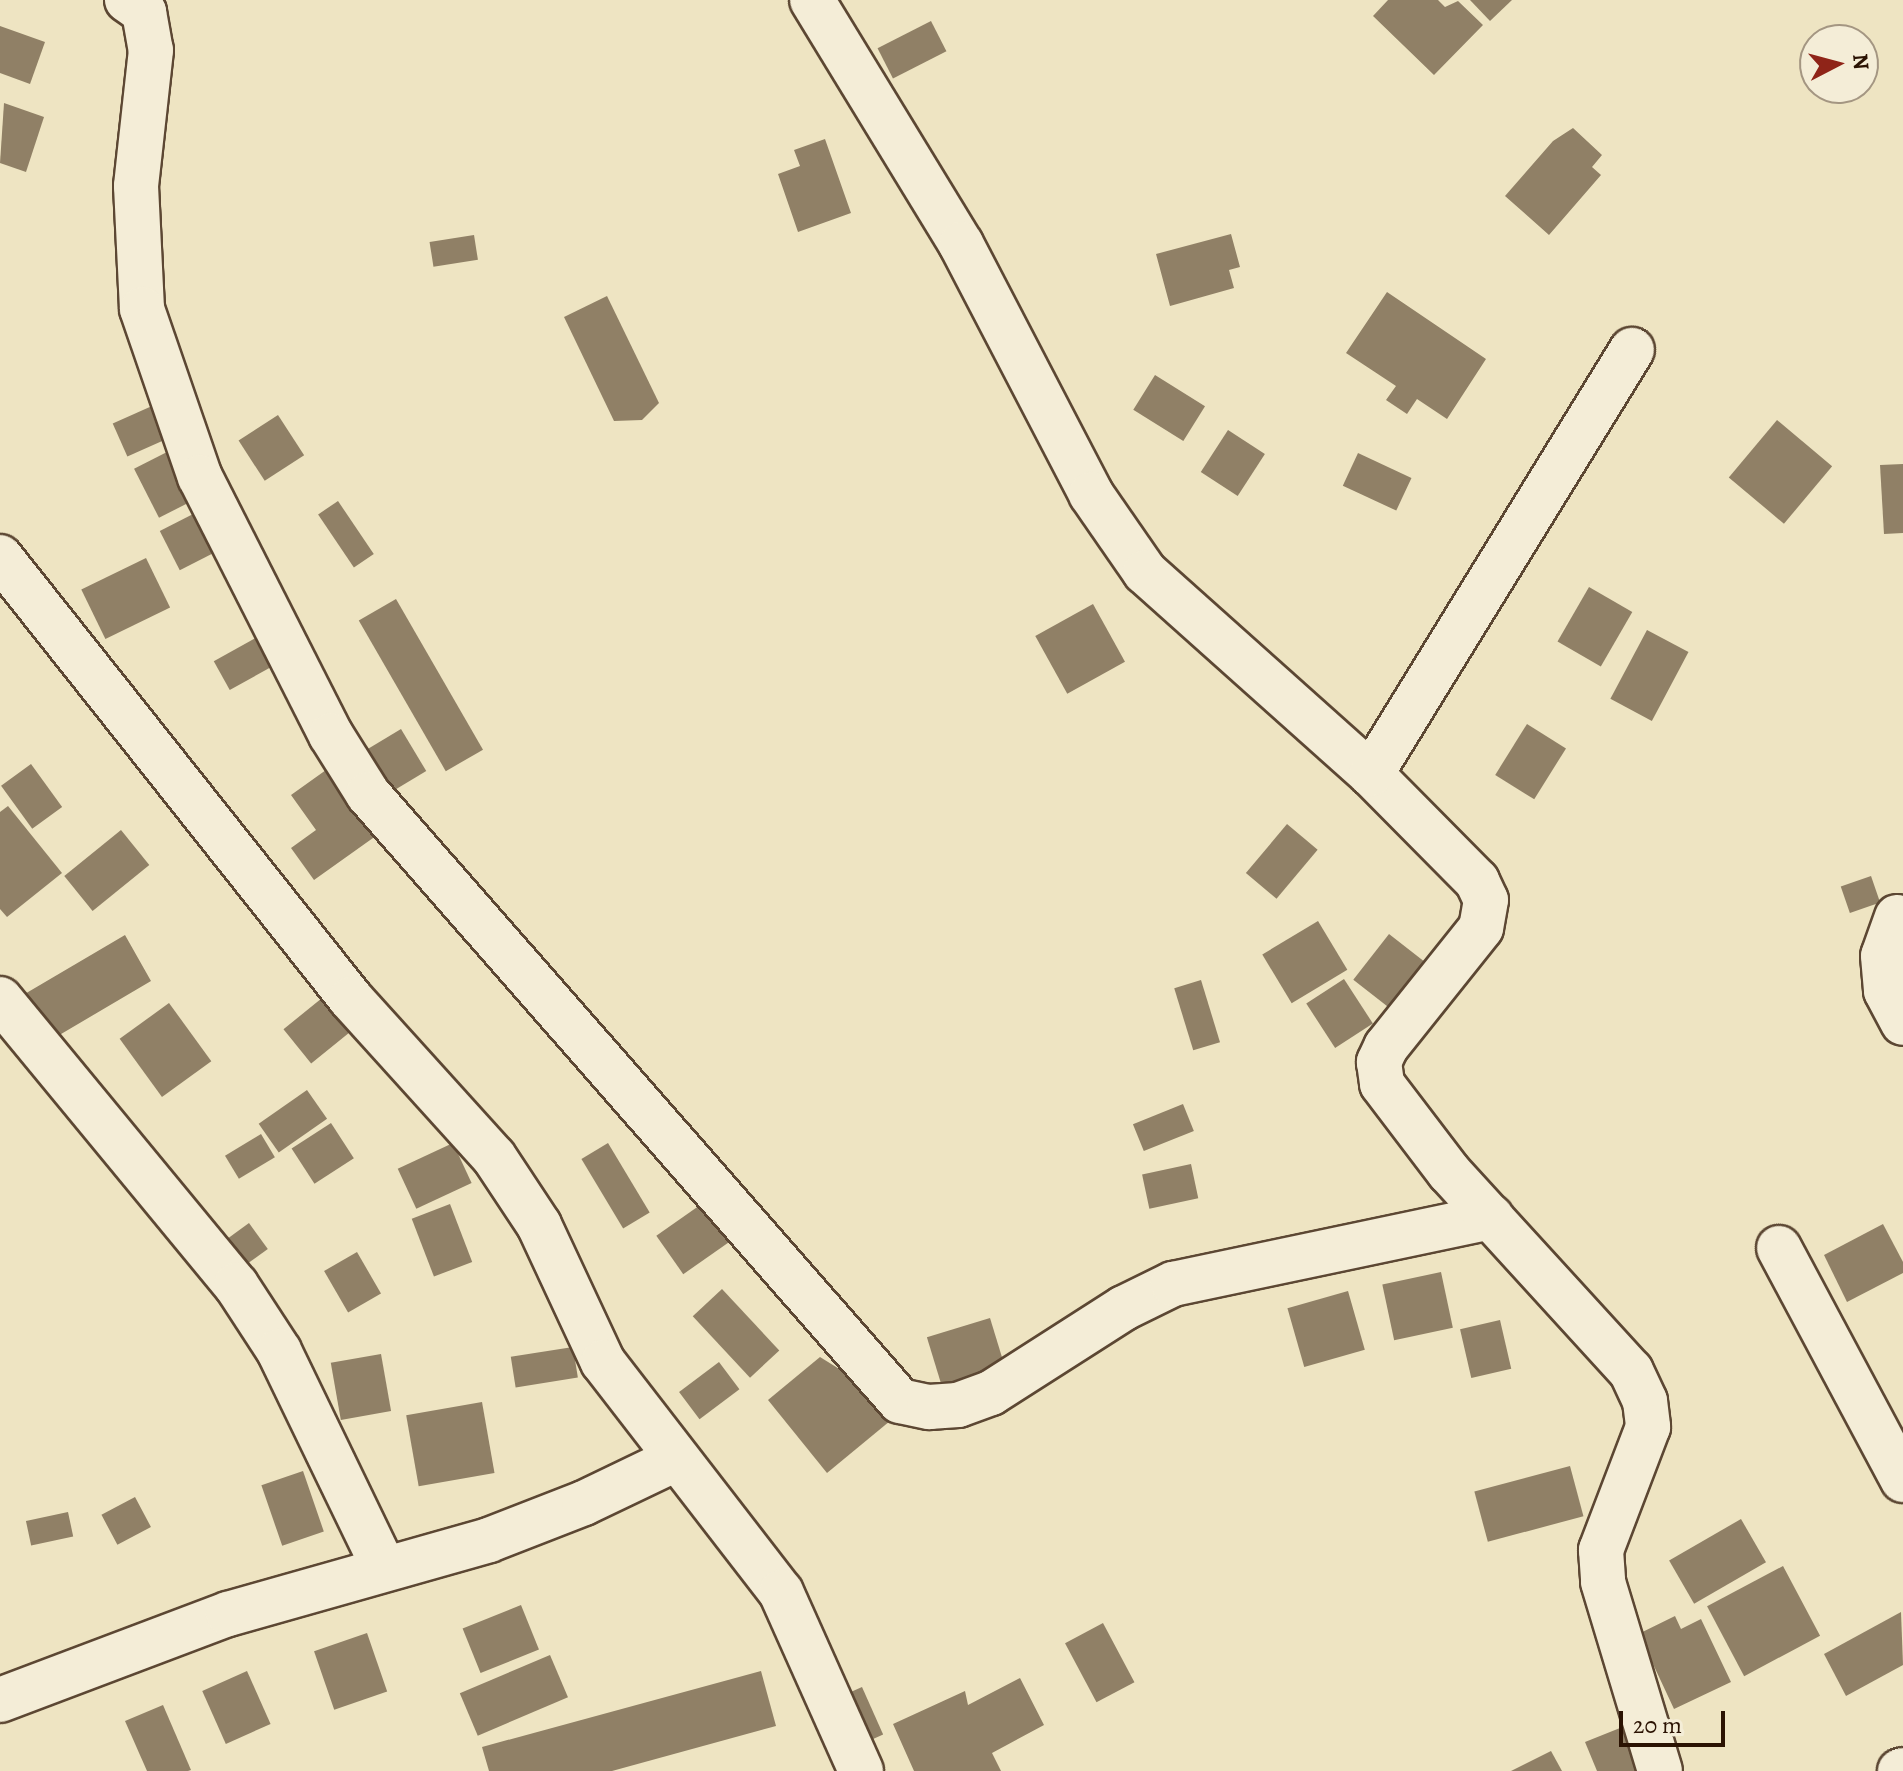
<!DOCTYPE html>
<style>
body{margin:0}
#map{position:relative;width:1903px;height:1771px;overflow:hidden;background:#eee4c2;font-family:Alegreya,serif}
div>[style]{position:absolute}
.building>*{inset:0;background:#908066;transform-origin:0 0}
.roads{filter:drop-shadow(2px 0 #5c4733) drop-shadow(-2px 0 #5c4733) drop-shadow(0 2px #5c4733) drop-shadow(0 -2px #5c4733)}
.minor>*{height:44px;margin:-22px;padding:0 22px;transform-origin:22px;border-radius:22px;background:#f4edd7}
span{translate:-50% -50%;white-space:nowrap;text-align:center;line-height:1.15;-webkit-text-stroke:6px #f4edd7;paint-order:stroke}
.north{position:absolute;left:1799px;top:24px;width:80px;height:80px;box-sizing:border-box;background:#f4edd7;border:2px solid #a49682;border-radius:50%;rotate:84deg;font-size:22px;font-weight:700;line-height:32px;text-align:center;color:#2b1303}
.north::after{content:'';display:block;margin:auto;width:28px;height:36px;background:#8f2418;clip-path:polygon(50% 0,100% 100%,50% 72%,0 100%)}
.scale{position:absolute;left:1619px;top:1711px;width:106px;height:36px;box-sizing:border-box;border:4px solid #2b1303;border-top:0;padding-left:10px;font-size:24px;line-height:28px;white-space:nowrap;color:#2b1303;-webkit-text-stroke:6px #f4edd7;paint-order:stroke}
</style>
<div id="map">
<div class="building">
<i style="clip-path:polygon(1388px 0,1438px 0,1445px 7px,1458px 1px,1483px 25px,1434px 75px,1373px 16px)"></i>
<i style="clip-path:polygon(1470px 0,1512px 0,1490px 21px)"></i>
<i style="left:931px;top:21px;width:34px;height:60px;rotate:63deg"></i>
<i style="clip-path:polygon(0 26px,45px 42px,30px 84px,0 73px)"></i>
<i style="clip-path:polygon(4px 103px,44px 117px,26px 172px,0 163px)"></i>
<i style="clip-path:polygon(1573px 128px,1602px 155px,1592px 167px,1601px 175px,1549px 235px,1505px 196px,1553px 141px)"></i>
<i style="clip-path:polygon(825px 139px,851px 213px,798px 232px,778px 174px,800px 166px,794px 150px)"></i>
<i style="clip-path:polygon(1231px 234px,1240px 267px,1229px 270px,1234px 288px,1170px 306px,1156px 254px)"></i>
<i style="left:474px;top:235px;width:25px;height:45px;rotate:81deg"></i>
<i style="clip-path:polygon(1387px 292px,1486px 359px,1447px 419px,1417px 399px,1407px 414px,1386px 400px,1396px 386px,1346px 353px)"></i>
<i style="clip-path:polygon(607px 296px,659px 403px,642px 420px,614px 421px,564px 317px)"></i>
<i style="left:1155px;top:375px;width:59px;height:41px;rotate:32deg"></i>
<i style="left:152px;top:406px;width:36px;height:43px;rotate:66deg"></i>
<i style="left:278px;top:415px;width:48px;height:47px;rotate:57deg"></i>
<i style="left:1777px;top:420px;width:72px;height:75px;rotate:40deg"></i>
<i style="left:1228px;top:430px;width:44px;height:50px;rotate:33deg"></i>
<i style="left:167px;top:452px;width:55px;height:37px;rotate:63deg"></i>
<i style="left:1358px;top:453px;width:59px;height:36px;rotate:25deg"></i>
<i style="clip-path:polygon(1903px 464px,1903px 533px,1884px 534px,1880px 465px)"></i>
<i style="left:338px;top:501px;width:64px;height:24px;rotate:56deg"></i>
<i style="left:199px;top:511px;width:44px;height:44px;rotate:63deg"></i>
<i style="left:146px;top:558px;width:55px;height:72px;rotate:64deg"></i>
<i style="left:1589px;top:587px;width:50px;height:63px;rotate:30deg"></i>
<i style="left:396px;top:599px;width:174px;height:43px;rotate:60deg"></i>
<i style="left:1093px;top:604px;width:66px;height:66px;rotate:61deg"></i>
<i style="left:1647px;top:630px;width:47px;height:78px;rotate:28deg"></i>
<i style="left:261px;top:635px;width:33px;height:54px;rotate:61deg"></i>
<i style="left:1527px;top:724px;width:46px;height:60px;rotate:32deg"></i>
<i style="left:401px;top:729px;width:49px;height:48px;rotate:59deg"></i>
<i style="left:31px;top:764px;width:53px;height:37px;rotate:54deg"></i>
<i style="clip-path:polygon(333px 765px,380px 833px,314px 880px,291px 848px,316px 830px,291px 795px)"></i>
<i style="clip-path:polygon(8px 806px,62px 873px,7px 917px,0 909px,0 812px)"></i>
<i style="left:1287px;top:824px;width:40px;height:64px;rotate:40deg"></i>
<i style="left:121px;top:830px;width:45px;height:73px;rotate:51deg"></i>
<i style="left:1871px;top:876px;width:28px;height:32px;rotate:71deg"></i>
<i style="left:1318px;top:921px;width:57px;height:65px;rotate:59deg"></i>
<i style="left:1389px;top:934px;width:48px;height:58px;rotate:38deg"></i>
<i style="clip-path:polygon(125px 935px,151px 981px,56px 1037px,41px 1012px,18px 1026px,6px 1005px)"></i>
<i style="left:1344px;top:979px;width:53px;height:45px;rotate:57deg"></i>
<i style="left:1201px;top:980px;width:65px;height:28px;rotate:73deg"></i>
<i style="left:327px;top:994px;width:44px;height:56px;rotate:51deg"></i>
<i style="left:169px;top:1003px;width:72px;height:61px;rotate:54deg"></i>
<i style="left:307px;top:1090px;width:35px;height:59px;rotate:55deg"></i>
<i style="left:1183px;top:1104px;width:29px;height:54px;rotate:68deg"></i>
<i style="left:331px;top:1123px;width:42px;height:47px;rotate:57deg"></i>
<i style="left:261px;top:1134px;width:27px;height:42px;rotate:59deg"></i>
<i style="left:453px;top:1143px;width:44px;height:61px;rotate:65deg"></i>
<i style="left:608px;top:1143px;width:81px;height:31px;rotate:59deg"></i>
<i style="left:1191px;top:1164px;width:35px;height:50px;rotate:78deg"></i>
<i style="left:703px;top:1203px;width:47px;height:57px;rotate:55deg"></i>
<i style="left:450px;top:1204px;width:62px;height:41px;rotate:69deg"></i>
<i style="left:249px;top:1223px;width:32px;height:39px;rotate:54deg"></i>
<i style="clip-path:polygon(1883px 1224px,1903px 1262px,1903px 1273px,1847px 1302px,1824px 1255px)"></i>
<i style="left:357px;top:1252px;width:48px;height:38px;rotate:60deg"></i>
<i style="left:1441px;top:1272px;width:57px;height:60px;rotate:78deg"></i>
<i style="left:722px;top:1289px;width:84px;height:40px;rotate:47deg"></i>
<i style="left:1348px;top:1291px;width:61px;height:63px;rotate:74deg"></i>
<i style="left:990px;top:1318px;width:57px;height:66px;rotate:73deg"></i>
<i style="left:1500px;top:1320px;width:50px;height:41px;rotate:77deg"></i>
<i style="left:573px;top:1347px;width:31px;height:63px;rotate:81deg"></i>
<i style="left:381px;top:1354px;width:58px;height:51px;rotate:80deg"></i>
<i style="clip-path:polygon(820px 1357px,857px 1380px,890px 1421px,827px 1473px,768px 1400px)"></i>
<i style="left:719px;top:1362px;width:34px;height:50px;rotate:53deg"></i>
<i style="left:482px;top:1402px;width:72px;height:77px;rotate:80deg"></i>
<i style="left:1570px;top:1466px;width:52px;height:99px;rotate:75deg"></i>
<i style="left:303px;top:1471px;width:64px;height:44px;rotate:71deg"></i>
<i style="left:135px;top:1497px;width:34px;height:38px;rotate:62deg"></i>
<i style="left:68px;top:1512px;width:25px;height:43px;rotate:78deg"></i>
<i style="left:1741px;top:1519px;width:50px;height:83px;rotate:60deg"></i>
<i style="left:1783px;top:1566px;width:79px;height:86px;rotate:62deg"></i>
<i style="left:521px;top:1605px;width:48px;height:63px;rotate:68deg"></i>
<i style="clip-path:polygon(1901px 1612px,1903px 1665px,1846px 1696px,1824px 1654px)"></i>
<i style="clip-path:polygon(1675px 1616px,1681px 1629px,1701px 1619px,1731px 1682px,1674px 1709px,1653px 1664px,1634px 1673px,1620px 1643px)"></i>
<i style="left:1103px;top:1623px;width:67px;height:43px;rotate:62deg"></i>
<i style="left:367px;top:1633px;width:62px;height:56px;rotate:71deg"></i>
<i style="left:550px;top:1655px;width:46px;height:98px;rotate:67deg"></i>
<i style="left:247px;top:1671px;width:58px;height:49px;rotate:66deg"></i>
<i style="clip-path:polygon(761px 1671px,776px 1726px,612px 1771px,489px 1771px,482px 1747px)"></i>
<i style="clip-path:polygon(1020px 1678px,1044px 1725px,992px 1753px,1001px 1771px,914px 1771px,893px 1724px,965px 1691px,968px 1705px)"></i>
<i style="left:862px;top:1687px;width:52px;height:19px;rotate:66deg"></i>
<i style="clip-path:polygon(163px 1705px,191px 1770px,188px 1771px,147px 1771px,125px 1721px)"></i>
<i style="clip-path:polygon(1625px 1726px,1643px 1771px,1597px 1771px,1585px 1742px)"></i>
<i style="clip-path:polygon(1551px 1751px,1562px 1771px,1511px 1771px)"></i>
</div>
<div class="roads">
<div class="minor">
<i style="left:127px;top:0;width:21px;rotate:35deg"></i>
<i style="left:144px;top:12px;width:39px;rotate:80deg"></i>
<i style="left:151px;top:50px;width:137px;rotate:96.3deg"></i>
<i style="left:136px;top:186px;width:123px;rotate:87.2deg"></i>
<i style="left:142px;top:309px;width:178px;rotate:71deg"></i>
<i style="left:200px;top:477px;width:289px;rotate:63.1deg"></i>
<i style="left:331px;top:735px;width:70px;rotate:57.9deg"></i>
<i style="left:368px;top:794px;width:807px;rotate:48.77deg"></i>
<i style="left:900px;top:1401px;width:30px;rotate:12deg"></i>
<i style="left:929px;top:1407px;width:29px;rotate:-4deg"></i>
<i style="left:958px;top:1405px;width:35px;rotate:-20deg"></i>
<i style="left:991px;top:1393px;width:158px;rotate:-32.6deg"></i>
<i style="left:1124px;top:1308px;width:55px;rotate:-26.1deg"></i>
<i style="left:1173px;top:1284px;width:325px;rotate:-11.9deg"></i>
<i style="left:812px;top:0;width:286px;rotate:58.6deg"></i>
<i style="left:961px;top:244px;width:282px;rotate:62.5deg"></i>
<i style="left:1091px;top:494px;width:95px;rotate:55.3deg"></i>
<i style="left:1145px;top:572px;width:303px;rotate:41.8deg"></i>
<i style="left:1371px;top:774px;width:151px;rotate:45.3deg"></i>
<i style="left:1477px;top:881px;width:21px;rotate:65deg"></i>
<i style="left:1486px;top:900px;width:28px;rotate:100deg"></i>
<i style="left:1481px;top:928px;width:152px;rotate:128.6deg"></i>
<i style="left:1386px;top:1047px;width:17px;rotate:115deg"></i>
<i style="left:1379px;top:1062px;width:22px;rotate:82deg"></i>
<i style="left:1382px;top:1084px;width:111px;rotate:52.7deg"></i>
<i style="left:1449px;top:1172px;width:270px;rotate:47.6deg"></i>
<i style="left:1631px;top:1371px;width:33px;rotate:65deg"></i>
<i style="left:1645px;top:1401px;width:26px;rotate:83deg"></i>
<i style="left:1648px;top:1427px;width:132px;rotate:110.9deg"></i>
<i style="left:1601px;top:1550px;width:32px;rotate:86deg"></i>
<i style="left:1603px;top:1582px;width:197px;rotate:73.2deg"></i>
<i style="left:0;top:557px;width:564px;rotate:51.55deg"></i>
<i style="left:351px;top:999px;width:213px;rotate:47.9deg"></i>
<i style="left:494px;top:1157px;width:82px;rotate:56.5deg"></i>
<i style="left:539px;top:1225px;width:151px;rotate:65deg"></i>
<i style="left:603px;top:1362px;width:291px;rotate:52.3deg"></i>
<i style="left:781px;top:1592px;width:196px;rotate:65.9deg"></i>
<i style="left:1371px;top:774px;width:498px;rotate:-58.4deg"></i>
<i style="left:1897px;top:917px;width:41px;rotate:109.7deg"></i>
<i style="left:1883px;top:956px;width:35px;rotate:85deg"></i>
<i style="left:1886px;top:991px;width:36px;rotate:62deg"></i>
<i style="left:0;top:999px;width:371px;rotate:50.5deg"></i>
<i style="left:236px;top:1285px;width:79px;rotate:56.9deg"></i>
<i style="left:279px;top:1351px;width:241px;rotate:64.2deg"></i>
<i style="left:1779px;top:1248px;width:263px;rotate:61.9deg"></i>
<i style="left:0;top:1700px;width:244px;rotate:-20.7deg"></i>
<i style="left:228px;top:1614px;width:271px;rotate:-15.8deg"></i>
<i style="left:489px;top:1540px;width:102px;rotate:-21.3deg"></i>
<i style="left:584px;top:1503px;width:102px;rotate:-25.6deg"></i>
<i style="left:1900px;top:1771px;width:3px;rotate:-18deg"></i>
</div>
</div>
<div class="north">N</div>
<div class="scale">20 m</div>
</div>
